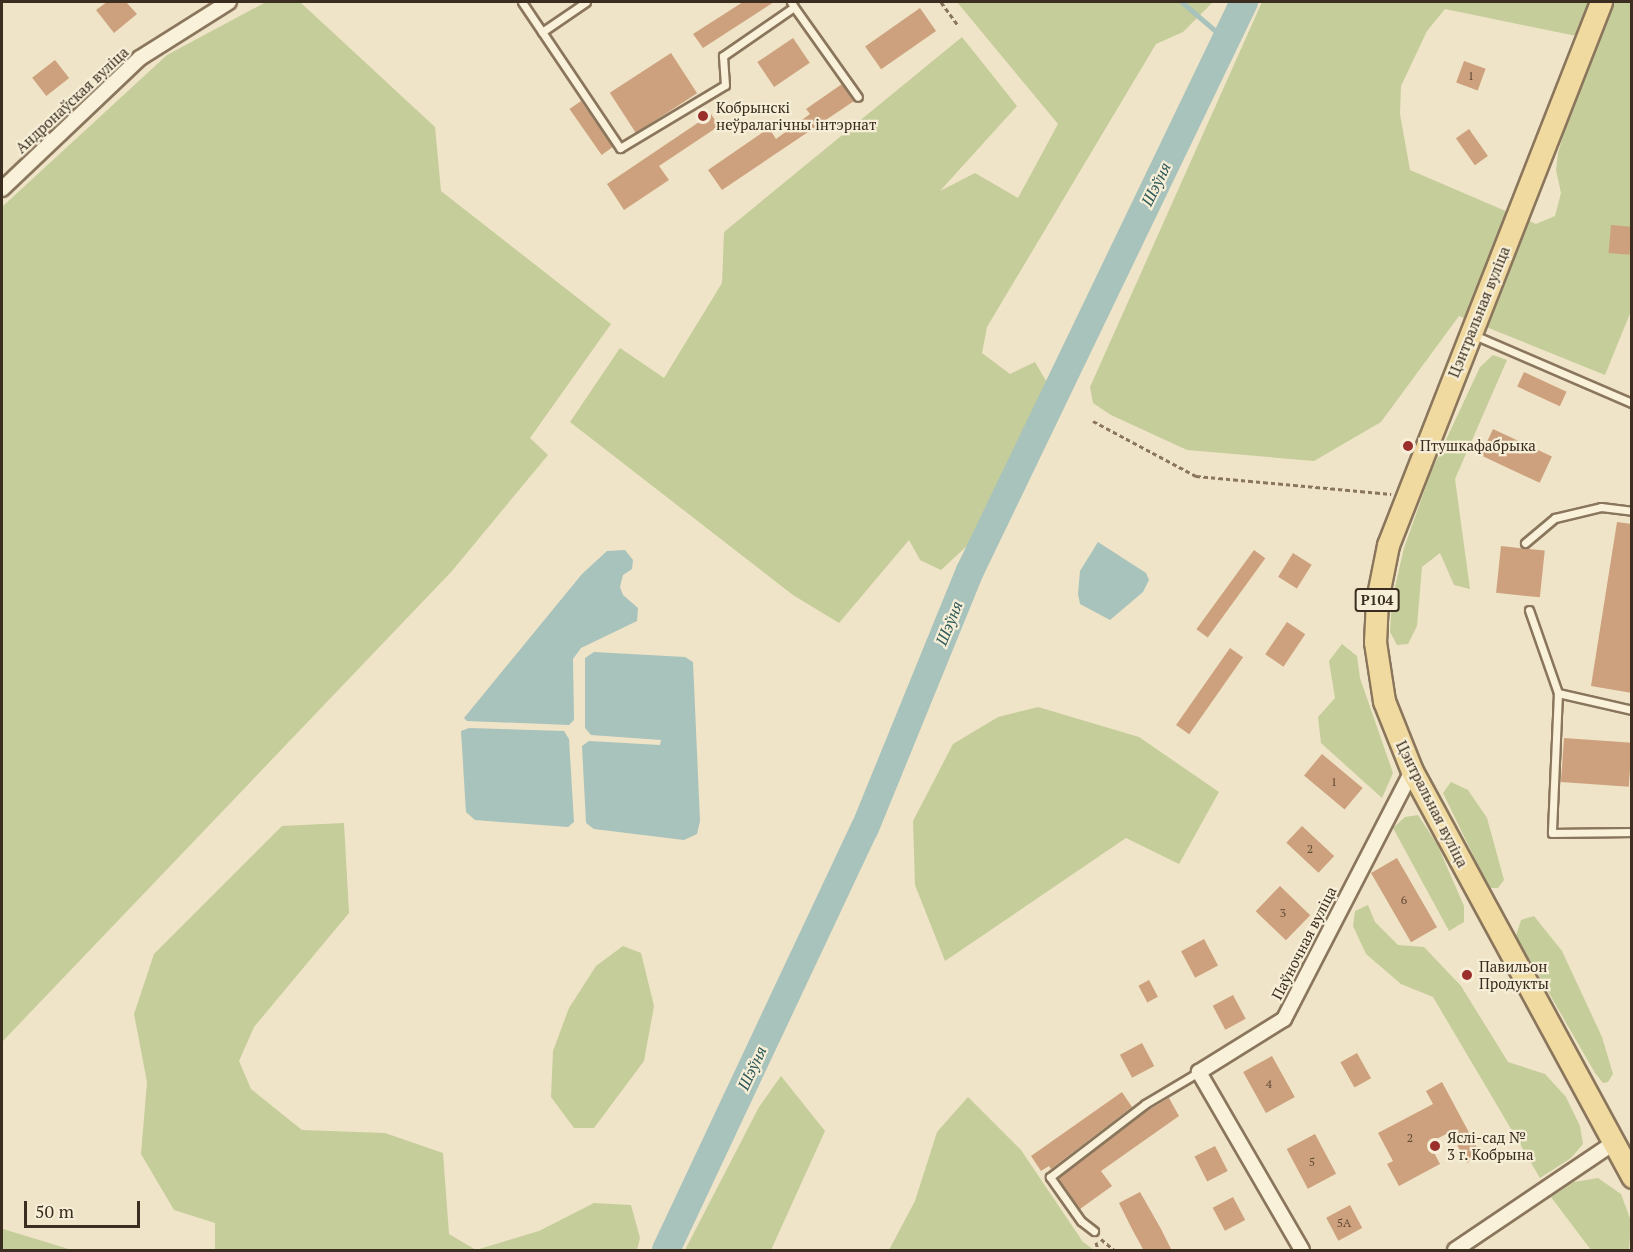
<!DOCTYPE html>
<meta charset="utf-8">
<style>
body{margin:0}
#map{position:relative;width:1633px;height:1252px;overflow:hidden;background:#efe4c7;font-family:"PT Serif",serif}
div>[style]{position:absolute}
.green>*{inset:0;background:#c5cd9a}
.water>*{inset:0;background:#a8c2bc}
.stream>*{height:4.5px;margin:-2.25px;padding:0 2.25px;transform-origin:2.25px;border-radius:2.25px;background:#a8c2bc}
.river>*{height:28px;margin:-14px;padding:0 14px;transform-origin:14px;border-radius:14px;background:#a8c2bc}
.building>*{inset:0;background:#cda17d;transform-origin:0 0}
.path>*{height:3px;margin-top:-1.5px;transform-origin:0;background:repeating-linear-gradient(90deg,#8a765c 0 4.5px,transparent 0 7.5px)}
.roads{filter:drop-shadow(2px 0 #8a765c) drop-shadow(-2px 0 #8a765c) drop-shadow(0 2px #8a765c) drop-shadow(0 -2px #8a765c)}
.lane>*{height:7px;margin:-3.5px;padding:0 3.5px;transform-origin:3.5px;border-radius:3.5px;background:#f9f1da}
.street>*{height:14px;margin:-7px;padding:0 7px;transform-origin:7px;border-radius:7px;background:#f9f1da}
.primary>*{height:21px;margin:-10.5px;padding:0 10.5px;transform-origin:10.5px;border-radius:10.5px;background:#f1da9f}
.dots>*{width:16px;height:16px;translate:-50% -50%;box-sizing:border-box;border:3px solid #f6eed7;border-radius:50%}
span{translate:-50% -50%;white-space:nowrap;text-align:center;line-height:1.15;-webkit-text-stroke:4.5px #f6eed7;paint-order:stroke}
.number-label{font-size:12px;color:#604b37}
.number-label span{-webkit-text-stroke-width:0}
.shield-label span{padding:2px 4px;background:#f6eed7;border:2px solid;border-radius:4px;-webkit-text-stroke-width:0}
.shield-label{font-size:14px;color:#3b2e20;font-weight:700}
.street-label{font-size:15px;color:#3b2e20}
.poi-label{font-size:15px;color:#3b2e20}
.left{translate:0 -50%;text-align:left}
.water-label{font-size:16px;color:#2f5a59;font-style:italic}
.frame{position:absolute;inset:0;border:3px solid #3b2e20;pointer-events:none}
.scale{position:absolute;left:24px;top:1201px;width:116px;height:27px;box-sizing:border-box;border:3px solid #3b2e20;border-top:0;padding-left:8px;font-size:18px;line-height:21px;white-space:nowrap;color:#3b2e20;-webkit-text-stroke:4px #f6eed7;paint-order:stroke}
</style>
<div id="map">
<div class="green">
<i style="clip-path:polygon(266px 2px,300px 2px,435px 127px,441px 191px,611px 324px,530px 438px,548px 455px,452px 571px,2px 1042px,2px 207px,167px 55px)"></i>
<i style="clip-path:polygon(957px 2px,1213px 2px,1183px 32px,1156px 44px,987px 327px,982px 353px,1010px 374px,1035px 362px,1049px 386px,968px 545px,941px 570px,920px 560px,909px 540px,839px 623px,793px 595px,570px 422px,620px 348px,664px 378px,722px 283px,724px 232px,962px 37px,1017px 106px,940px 191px,975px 173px,1018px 198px,1058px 124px)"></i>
<i style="clip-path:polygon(evenodd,1262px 2px,1631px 2px,1631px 311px,1605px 375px,1459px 316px,1381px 422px,1314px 461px,1187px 450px,1111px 415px,1093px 403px,1090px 387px,1262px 2px,1445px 9px,1591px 39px,1558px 153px,1556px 170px,1561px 193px,1555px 216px,1536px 224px,1410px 170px,1400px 114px,1401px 86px,1427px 31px,1445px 9px)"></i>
<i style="clip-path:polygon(1493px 355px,1507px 360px,1455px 479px,1470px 589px,1454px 585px,1440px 553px,1422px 567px,1417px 626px,1408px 644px,1397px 645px,1390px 632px,1392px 600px,1404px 548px,1431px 472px,1480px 367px)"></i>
<i style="clip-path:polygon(1342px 644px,1357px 656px,1360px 678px,1393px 773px,1382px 798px,1321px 743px,1318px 717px,1335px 698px,1329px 661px)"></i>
<i style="clip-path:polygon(1038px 707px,1139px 737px,1219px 792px,1179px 864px,1126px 838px,945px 961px,915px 885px,913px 821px,953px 744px,998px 717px)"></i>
<i style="clip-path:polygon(1451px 782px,1468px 790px,1487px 818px,1504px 880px,1498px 888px,1489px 888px,1443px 793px)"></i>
<i style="clip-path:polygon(1418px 815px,1437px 844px,1464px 906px,1464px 922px,1449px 931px,1393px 828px,1405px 817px)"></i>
<i style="clip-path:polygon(344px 823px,349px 913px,254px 1027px,239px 1061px,251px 1089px,302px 1130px,385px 1133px,443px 1153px,449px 1234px,476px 1250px,539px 1231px,594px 1203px,631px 1205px,640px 1238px,637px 1250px,215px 1250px,215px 1223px,174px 1210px,141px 1154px,147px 1082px,134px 1014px,154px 954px,282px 826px)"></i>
<i style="clip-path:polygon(1368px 905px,1375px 922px,1398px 945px,1424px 947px,1461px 986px,1508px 1062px,1545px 1074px,1566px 1097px,1580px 1126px,1583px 1144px,1571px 1158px,1540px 1178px,1433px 997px,1401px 984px,1366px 954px,1353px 926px,1355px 911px)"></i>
<i style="clip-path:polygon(1534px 916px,1562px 951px,1602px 1037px,1613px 1074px,1608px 1082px,1603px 1083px,1595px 1073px,1516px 936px,1521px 920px)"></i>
<i style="clip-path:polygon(623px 946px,641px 953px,654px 1006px,644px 1061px,594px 1128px,574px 1128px,551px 1097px,553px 1051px,569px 1008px,596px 966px)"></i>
<i style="clip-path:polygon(781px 1076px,825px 1131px,771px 1250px,685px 1250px,759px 1107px)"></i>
<i style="clip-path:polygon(968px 1097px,1021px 1150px,1083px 1242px,1094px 1250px,889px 1250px,915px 1201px,937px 1132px)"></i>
<i style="clip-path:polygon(1598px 1178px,1621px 1194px,1631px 1221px,1629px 1250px,1591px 1250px,1551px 1197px,1574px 1182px)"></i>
<i style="clip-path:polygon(2px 1228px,3px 1229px,72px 1250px,2px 1250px)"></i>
</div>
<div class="water">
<i style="clip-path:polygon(1098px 542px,1146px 573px,1149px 580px,1143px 592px,1110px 620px,1080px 604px,1078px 594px,1080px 571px)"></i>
<i style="clip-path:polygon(625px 550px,633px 560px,632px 569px,623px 575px,620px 587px,623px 595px,638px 608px,637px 621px,581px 648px,573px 659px,574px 720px,569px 725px,467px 721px,464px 718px,582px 574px,607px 551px)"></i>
<i style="clip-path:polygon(594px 652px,685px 657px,693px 662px,700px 821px,697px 834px,684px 840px,594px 829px,586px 823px,582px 746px,589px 741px,660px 745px,661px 740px,591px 735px,585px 728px,585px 658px)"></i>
<i style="clip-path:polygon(469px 728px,564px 731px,569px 739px,574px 822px,568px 827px,475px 820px,466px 812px,461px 731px)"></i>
</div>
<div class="stream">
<i style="left:1182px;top:2px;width:57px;rotate:40.7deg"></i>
</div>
<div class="river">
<i style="left:666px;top:1250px;width:467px;rotate:-64.8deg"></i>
<i style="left:865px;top:828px;width:278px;rotate:-67.8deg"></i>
<i style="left:970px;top:571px;width:632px;rotate:-64.29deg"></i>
</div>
<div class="building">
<i style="clip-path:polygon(107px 2px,126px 2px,137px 14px,114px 33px,96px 10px)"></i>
<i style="clip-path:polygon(743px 2px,774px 2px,703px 48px,693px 34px)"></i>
<i style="left:920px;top:8px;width:28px;height:67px;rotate:55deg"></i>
<i style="left:793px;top:38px;width:30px;height:43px;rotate:56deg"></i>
<i style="left:671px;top:53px;width:48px;height:73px;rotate:57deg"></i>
<i style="left:55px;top:60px;width:23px;height:29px;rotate:52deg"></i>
<i style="left:1464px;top:61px;width:23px;height:23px;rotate:20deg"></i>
<i style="clip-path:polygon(842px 84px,854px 101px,722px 190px,708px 170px,769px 128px,776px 139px,810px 114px,806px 109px)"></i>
<i style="left:581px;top:101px;width:56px;height:14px;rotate:55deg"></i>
<i style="clip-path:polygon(711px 114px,719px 126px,659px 166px,669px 180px,624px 210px,607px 184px)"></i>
<i style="left:1469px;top:129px;width:33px;height:16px;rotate:55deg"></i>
<i style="left:1611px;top:225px;width:21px;height:28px;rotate:5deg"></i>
<i style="left:1524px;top:372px;width:47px;height:16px;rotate:25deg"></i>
<i style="left:1493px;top:429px;width:65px;height:29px;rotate:25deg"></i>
<i style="clip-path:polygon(1617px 522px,1632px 524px,1632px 693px,1591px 686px)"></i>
<i style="left:1501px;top:546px;width:44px;height:47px;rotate:6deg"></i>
<i style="left:1254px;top:550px;width:14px;height:98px;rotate:36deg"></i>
<i style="left:1293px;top:553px;width:22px;height:28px;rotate:32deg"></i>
<i style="left:1287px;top:622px;width:22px;height:39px;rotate:34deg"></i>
<i style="left:1230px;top:648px;width:16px;height:94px;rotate:35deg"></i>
<i style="left:1564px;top:738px;width:68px;height:44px;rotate:4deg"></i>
<i style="left:1322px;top:754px;width:53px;height:28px;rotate:40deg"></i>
<i style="left:1302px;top:826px;width:44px;height:23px;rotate:43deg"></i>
<i style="left:1397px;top:858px;width:80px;height:30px;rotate:60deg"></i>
<i style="left:1280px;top:886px;width:42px;height:35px;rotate:44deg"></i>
<i style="left:1204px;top:939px;width:30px;height:26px;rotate:62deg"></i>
<i style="left:1149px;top:980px;width:19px;height:12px;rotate:62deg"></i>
<i style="left:1233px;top:995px;width:27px;height:23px;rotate:62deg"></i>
<i style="left:1142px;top:1043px;width:26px;height:25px;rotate:62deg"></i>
<i style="left:1357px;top:1053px;width:29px;height:19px;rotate:61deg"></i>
<i style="left:1272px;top:1056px;width:47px;height:33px;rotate:61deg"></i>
<i style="clip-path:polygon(1442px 1082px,1481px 1155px,1467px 1163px,1450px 1132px,1429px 1143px,1440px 1164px,1399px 1186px,1387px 1164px,1393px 1161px,1378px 1133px,1433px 1104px,1426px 1091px)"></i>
<i style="clip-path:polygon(1122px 1092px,1132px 1107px,1051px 1169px,1049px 1166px,1041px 1171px,1031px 1156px)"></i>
<i style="clip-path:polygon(1169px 1098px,1179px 1116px,1101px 1171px,1112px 1186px,1080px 1209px,1058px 1178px,1142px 1114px)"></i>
<i style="left:1315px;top:1134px;width:45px;height:32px;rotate:62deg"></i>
<i style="left:1215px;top:1146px;width:28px;height:23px;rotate:63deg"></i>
<i style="clip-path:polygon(1140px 1192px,1161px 1229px,1172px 1251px,1144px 1251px,1132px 1229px,1119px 1203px)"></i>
<i style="left:1233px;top:1197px;width:26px;height:23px;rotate:62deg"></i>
<i style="left:1350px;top:1205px;width:26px;height:27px;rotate:62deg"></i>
</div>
<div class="path">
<i style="left:941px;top:2px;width:29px;rotate:54deg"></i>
<i style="left:1093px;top:421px;width:117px;rotate:28.1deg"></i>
<i style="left:1196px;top:476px;width:196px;rotate:5.3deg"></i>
<i style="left:1101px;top:1239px;width:17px;rotate:40deg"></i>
<i style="left:1096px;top:1242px;width:8px;rotate:76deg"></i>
</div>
<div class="roads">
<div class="lane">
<i style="left:522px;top:2px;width:176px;rotate:56.1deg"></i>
<i style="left:620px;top:148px;width:122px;rotate:-31deg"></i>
<i style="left:725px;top:85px;width:29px;rotate:-94deg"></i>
<i style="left:723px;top:56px;width:86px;rotate:-34.6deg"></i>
<i style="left:794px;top:7px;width:6px;rotate:-121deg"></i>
<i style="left:794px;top:7px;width:110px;rotate:54.6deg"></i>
<i style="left:542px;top:32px;width:53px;rotate:-34.3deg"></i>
<i style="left:1474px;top:335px;width:172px;rotate:23.3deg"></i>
<i style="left:1525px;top:543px;width:39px;rotate:-40deg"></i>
<i style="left:1555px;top:518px;width:47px;rotate:-13.4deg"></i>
<i style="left:1601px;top:507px;width:31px;rotate:7deg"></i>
<i style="left:1529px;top:610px;width:88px;rotate:70.7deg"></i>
<i style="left:1558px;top:693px;width:140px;rotate:92.5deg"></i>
<i style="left:1552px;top:833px;width:80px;rotate:-0.7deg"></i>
<i style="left:1558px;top:693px;width:76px;rotate:12.9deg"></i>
<i style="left:1094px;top:1231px;width:16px;rotate:-142deg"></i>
<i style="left:1081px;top:1221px;width:54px;rotate:-125.2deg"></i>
<i style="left:1050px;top:1177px;width:120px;rotate:-37.5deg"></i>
<i style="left:1145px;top:1104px;width:63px;rotate:-30.7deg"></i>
</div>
<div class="street">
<i style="left:2px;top:189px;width:190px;rotate:-43.5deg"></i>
<i style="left:140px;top:58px;width:105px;rotate:-32.2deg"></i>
<i style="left:1302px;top:1250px;width:206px;rotate:-120.1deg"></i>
<i style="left:1199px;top:1072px;width:100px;rotate:-31.9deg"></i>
<i style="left:1284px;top:1019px;width:279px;rotate:-62.7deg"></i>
<i style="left:1455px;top:1250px;width:189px;rotate:-34deg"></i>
</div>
<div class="primary">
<i style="left:1601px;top:2px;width:583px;rotate:111.42deg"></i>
<i style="left:1388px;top:545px;width:56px;rotate:101.3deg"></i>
<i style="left:1377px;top:600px;width:42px;rotate:92.7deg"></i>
<i style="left:1375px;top:642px;width:60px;rotate:81.3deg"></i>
<i style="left:1384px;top:701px;width:75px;rotate:68.2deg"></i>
<i style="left:1412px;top:771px;width:462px;rotate:61.5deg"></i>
</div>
</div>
<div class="dots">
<i style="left:703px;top:116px;background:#9a2f2c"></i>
<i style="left:1408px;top:446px;background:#9a2f2c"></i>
<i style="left:1467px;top:975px;background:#9a2f2c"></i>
<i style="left:1435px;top:1146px;background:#9a2f2c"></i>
</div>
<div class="number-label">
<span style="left:1471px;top:76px">1</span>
<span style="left:1334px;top:782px">1</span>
<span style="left:1310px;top:849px">2</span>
<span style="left:1404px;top:900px">6</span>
<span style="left:1283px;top:913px">3</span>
<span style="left:1269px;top:1084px">4</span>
<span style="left:1410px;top:1138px">2</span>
<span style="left:1312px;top:1162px">5</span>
<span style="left:1344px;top:1223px">5А</span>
</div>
<div class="shield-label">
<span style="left:1377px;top:600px">Р104</span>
</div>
<div class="street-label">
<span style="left:72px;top:100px;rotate:-43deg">Андронаўская вуліца</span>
<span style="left:1479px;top:312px;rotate:-68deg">Цэнтральная вуліца</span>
<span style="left:1432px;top:804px;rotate:63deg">Цэнтральная вуліца</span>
<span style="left:1304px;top:943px;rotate:-63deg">Паўночная вуліца</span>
</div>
<div class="poi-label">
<span class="left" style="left:716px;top:116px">Кобрынскі<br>неўралагічны інтэрнат</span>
<span class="left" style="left:1420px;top:446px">Птушкафабрыка</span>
<span class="left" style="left:1479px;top:975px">Павильон<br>Продукты</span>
<span class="left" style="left:1447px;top:1146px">Яслі-сад №<br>3 г. Кобрына</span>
</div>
<div class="water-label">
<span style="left:1156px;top:184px;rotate:-64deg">Шэўня</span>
<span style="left:949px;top:623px;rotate:-68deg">Шэўня</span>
<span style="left:752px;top:1068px;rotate:-65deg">Шэўня</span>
</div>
<div class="frame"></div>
<div class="scale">50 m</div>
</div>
